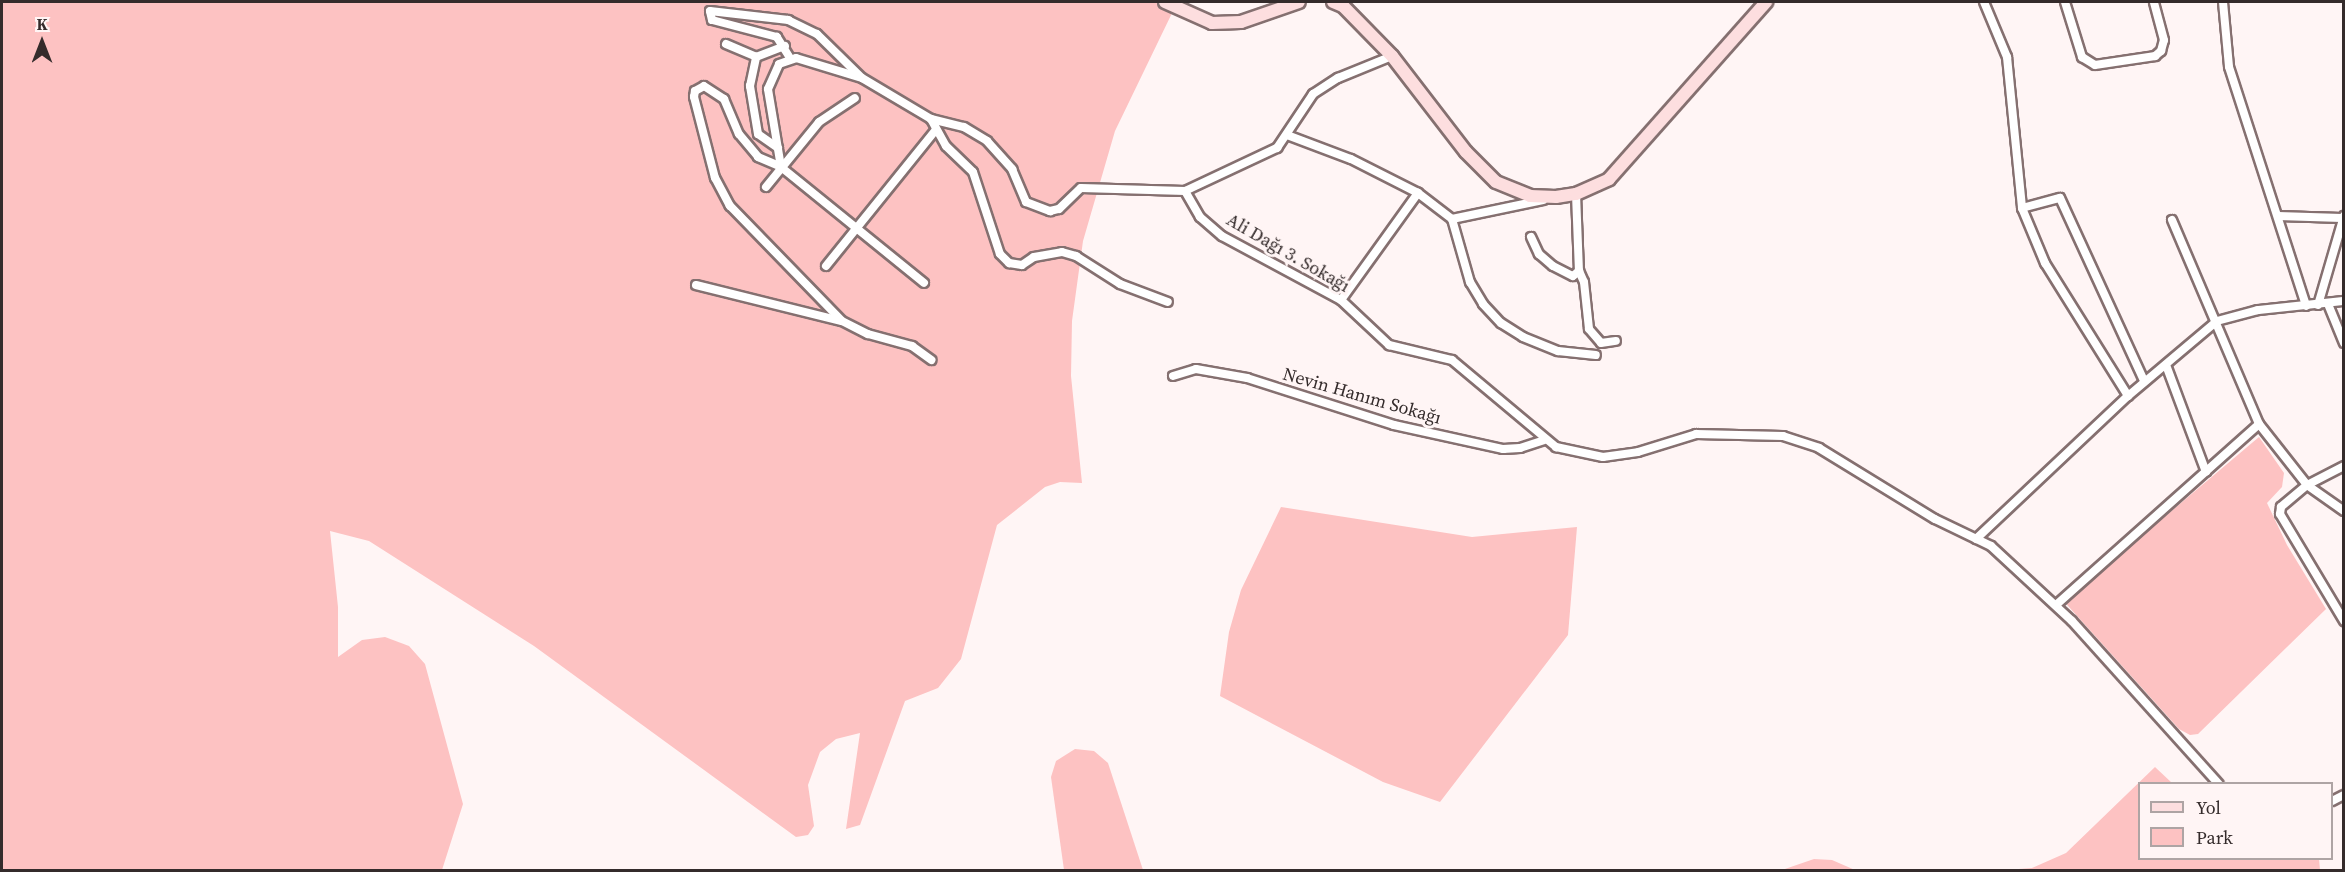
<!DOCTYPE html>
<meta charset="utf-8">
<style>
body{margin:0}
#map{position:relative;width:2345px;height:872px;overflow:hidden;background:#fff5f5;font-family:"Source Serif 4",serif}
div>[style]{position:absolute}
.green>*{inset:0;background:#fdc2c2}
.roads{filter:drop-shadow(2px 0 #857070) drop-shadow(-2px 0 #857070) drop-shadow(0 2px #857070) drop-shadow(0 -2px #857070)}
.street>*{height:8px;margin:-4px;padding:0 4px;transform-origin:4px;border-radius:4px;background:#fff}
.secondary>*{height:12px;margin:-6px;padding:0 6px;transform-origin:6px;border-radius:6px;background:#fddedf}
span{translate:-50% -50%;white-space:nowrap;text-align:center;line-height:1.15;-webkit-text-stroke:6px #fff5f5;paint-order:stroke}
.street-label{font-size:18px;color:#342b2b}
.frame{position:absolute;inset:0;border:3px solid #342b2b;pointer-events:none}
.legend{position:absolute;left:2138px;top:782px;width:195px;height:78px;box-sizing:border-box;background:#fff5f5;border:2px solid #aea4a4;margin:0;padding:8px 10px;list-style:none;font-size:18px;color:#342b2b}
.legend li{display:flex;align-items:center;gap:12px;height:30px}
.legend b{width:30px;border:2px solid #aea4a4}
.north{position:absolute;left:12px;top:12px;width:60px;height:60px;-webkit-text-stroke:4px #fff5f5;paint-order:stroke;rotate:0deg;font-size:16px;font-weight:700;line-height:24px;text-align:center;color:#342b2b}
.north::after{content:'';display:block;margin:auto;width:21px;height:27px;background:#342b2b;clip-path:polygon(50% 0,100% 100%,50% 72%,0 100%)}
</style>
<div id="map">
<div class="green">
<i style="clip-path:polygon(2px 2px,1163px 2px,1173px 11px,1115px 131px,1083px 241px,1072px 321px,1071px 376px,1082px 483px,1060px 482px,1045px 487px,997px 525px,961px 659px,938px 688px,905px 701px,860px 825px,846px 829px,860px 733px,836px 739px,820px 752px,808px 785px,814px 826px,808px 835px,796px 837px,534px 646px,369px 541px,330px 531px,338px 607px,338px 657px,362px 640px,385px 637px,409px 646px,425px 664px,463px 804px,442px 870px,2px 870px)"></i>
<i style="clip-path:polygon(2259px 437px,2284px 473px,2282px 487px,2267px 503px,2287px 545px,2326px 609px,2198px 734px,2190px 735px,2179px 729px,2060px 597px,2130px 546px)"></i>
<i style="clip-path:polygon(1281px 507px,1472px 537px,1577px 527px,1568px 635px,1440px 802px,1383px 782px,1220px 696px,1229px 632px,1241px 590px)"></i>
<i style="clip-path:polygon(1075px 749px,1094px 751px,1108px 763px,1143px 870px,1064px 870px,1051px 777px,1056px 761px)"></i>
<i style="clip-path:polygon(2155px 767px,2172px 783px,2140px 784px,2140px 858px,2319px 859px,2320px 870px,2005px 870px,2032px 868px,2066px 853px)"></i>
<i style="clip-path:polygon(1814px 859px,1832px 860px,1855px 870px,1782px 870px)"></i>
</div>
<div class="roads">
<div class="street">
<i style="left:1984px;top:2px;width:60px;rotate:67.3deg"></i>
<i style="left:2007px;top:57px;width:152px;rotate:84.3deg"></i>
<i style="left:2022px;top:208px;width:60px;rotate:67.3deg"></i>
<i style="left:2045px;top:263px;width:157px;rotate:58deg"></i>
<i style="left:2065px;top:2px;width:58px;rotate:72.8deg"></i>
<i style="left:2082px;top:57px;width:15px;rotate:32deg"></i>
<i style="left:2095px;top:65px;width:61px;rotate:-8.5deg"></i>
<i style="left:2155px;top:56px;width:8px;rotate:-40deg"></i>
<i style="left:2161px;top:51px;width:11px;rotate:-75deg"></i>
<i style="left:2164px;top:40px;width:39px;rotate:-105deg"></i>
<i style="left:2223px;top:2px;width:65px;rotate:84.7deg"></i>
<i style="left:2229px;top:67px;width:251px;rotate:72.1deg"></i>
<i style="left:726px;top:44px;width:33px;rotate:23deg"></i>
<i style="left:790px;top:58px;width:25px;rotate:-122deg"></i>
<i style="left:777px;top:37px;width:67px;rotate:-165.3deg"></i>
<i style="left:712px;top:20px;width:9px;rotate:-103deg"></i>
<i style="left:710px;top:11px;width:79px;rotate:6.6deg"></i>
<i style="left:788px;top:20px;width:32px;rotate:26deg"></i>
<i style="left:817px;top:34px;width:63px;rotate:44.4deg"></i>
<i style="left:862px;top:78px;width:80px;rotate:30.7deg"></i>
<i style="left:931px;top:119px;width:34px;rotate:14deg"></i>
<i style="left:964px;top:127px;width:27px;rotate:31deg"></i>
<i style="left:987px;top:141px;width:38px;rotate:48deg"></i>
<i style="left:1012px;top:169px;width:36px;rotate:67deg"></i>
<i style="left:1026px;top:202px;width:26px;rotate:21deg"></i>
<i style="left:1050px;top:211px;width:9px;rotate:-13deg"></i>
<i style="left:1059px;top:209px;width:30px;rotate:-44deg"></i>
<i style="left:1081px;top:188px;width:104px;rotate:1.7deg"></i>
<i style="left:1185px;top:191px;width:102px;rotate:-25.1deg"></i>
<i style="left:1277px;top:148px;width:65px;rotate:-56.3deg"></i>
<i style="left:1313px;top:94px;width:30px;rotate:-33deg"></i>
<i style="left:1338px;top:78px;width:58px;rotate:-22.2deg"></i>
<i style="left:931px;top:119px;width:31px;rotate:61deg"></i>
<i style="left:946px;top:146px;width:37px;rotate:44deg"></i>
<i style="left:973px;top:172px;width:86px;rotate:71.8deg"></i>
<i style="left:1000px;top:254px;width:13px;rotate:45deg"></i>
<i style="left:1009px;top:263px;width:13px;rotate:9deg"></i>
<i style="left:1022px;top:265px;width:14px;rotate:-34deg"></i>
<i style="left:1034px;top:257px;width:28px;rotate:-10deg"></i>
<i style="left:1062px;top:252px;width:15px;rotate:16deg"></i>
<i style="left:1076px;top:256px;width:52px;rotate:32.5deg"></i>
<i style="left:1120px;top:284px;width:51px;rotate:20.6deg"></i>
<i style="left:1287px;top:135px;width:68px;rotate:20.6deg"></i>
<i style="left:1351px;top:159px;width:75px;rotate:26.9deg"></i>
<i style="left:1418px;top:193px;width:43px;rotate:37.4deg"></i>
<i style="left:1452px;top:219px;width:66px;rotate:74.1deg"></i>
<i style="left:1470px;top:282px;width:26px;rotate:59deg"></i>
<i style="left:1483px;top:304px;width:26px;rotate:47deg"></i>
<i style="left:1501px;top:323px;width:26px;rotate:32deg"></i>
<i style="left:1523px;top:337px;width:38px;rotate:22deg"></i>
<i style="left:1558px;top:351px;width:38px;rotate:6deg"></i>
<i style="left:778px;top:148px;width:24px;rotate:-145deg"></i>
<i style="left:758px;top:134px;width:49px;rotate:-99.5deg"></i>
<i style="left:750px;top:86px;width:30px;rotate:-78deg"></i>
<i style="left:756px;top:57px;width:31px;rotate:-21deg"></i>
<i style="left:781px;top:167px;width:79px;rotate:-99.5deg"></i>
<i style="left:768px;top:89px;width:27px;rotate:-66deg"></i>
<i style="left:779px;top:64px;width:18px;rotate:-19deg"></i>
<i style="left:796px;top:58px;width:66px;rotate:16.8deg"></i>
<i style="left:766px;top:187px;width:84px;rotate:-50.8deg"></i>
<i style="left:819px;top:122px;width:43px;rotate:-33.7deg"></i>
<i style="left:1185px;top:191px;width:30px;rotate:60deg"></i>
<i style="left:1200px;top:217px;width:29px;rotate:41deg"></i>
<i style="left:1222px;top:236px;width:135px;rotate:28.3deg"></i>
<i style="left:1341px;top:300px;width:66px;rotate:43.2deg"></i>
<i style="left:1389px;top:345px;width:65px;rotate:13.4deg"></i>
<i style="left:1452px;top:360px;width:136px;rotate:39.9deg"></i>
<i style="left:1556px;top:447px;width:48px;rotate:12deg"></i>
<i style="left:1603px;top:457px;width:35px;rotate:-8deg"></i>
<i style="left:1638px;top:452px;width:61px;rotate:-17.2deg"></i>
<i style="left:1696px;top:434px;width:87px;rotate:1.3deg"></i>
<i style="left:1783px;top:436px;width:38px;rotate:18deg"></i>
<i style="left:1819px;top:448px;width:136px;rotate:31.5deg"></i>
<i style="left:1935px;top:519px;width:62px;rotate:25.7deg"></i>
<i style="left:1991px;top:546px;width:110px;rotate:42.8deg"></i>
<i style="left:2072px;top:621px;width:219px;rotate:48deg"></i>
<i style="left:1576px;top:194px;width:77px;rotate:87.8deg"></i>
<i style="left:1579px;top:271px;width:12px;rotate:66deg"></i>
<i style="left:1584px;top:282px;width:47px;rotate:83.9deg"></i>
<i style="left:1589px;top:329px;width:18px;rotate:49deg"></i>
<i style="left:1601px;top:343px;width:15px;rotate:-8deg"></i>
<i style="left:2022px;top:208px;width:39px;rotate:-15deg"></i>
<i style="left:2060px;top:198px;width:201px;rotate:65.3deg"></i>
<i style="left:2278px;top:216px;width:64px;rotate:1.8deg"></i>
<i style="left:1452px;top:219px;width:93px;rotate:-11.8deg"></i>
<i style="left:2172px;top:220px;width:222px;rotate:66.9deg"></i>
<i style="left:2259px;top:424px;width:78px;rotate:51.8deg"></i>
<i style="left:2307px;top:485px;width:45px;rotate:35.1deg"></i>
<i style="left:1531px;top:237px;width:19px;rotate:65deg"></i>
<i style="left:1539px;top:254px;width:18px;rotate:41deg"></i>
<i style="left:1553px;top:266px;width:22px;rotate:27deg"></i>
<i style="left:1573px;top:276px;width:8px;rotate:-40deg"></i>
<i style="left:826px;top:266px;width:174px;rotate:-51.1deg"></i>
<i style="left:696px;top:285px;width:150px;rotate:13.9deg"></i>
<i style="left:842px;top:321px;width:161px;rotate:-134.2deg"></i>
<i style="left:730px;top:206px;width:32px;rotate:-118deg"></i>
<i style="left:715px;top:178px;width:84px;rotate:-104.5deg"></i>
<i style="left:694px;top:97px;width:6px;rotate:-81deg"></i>
<i style="left:695px;top:91px;width:10px;rotate:-29deg"></i>
<i style="left:704px;top:86px;width:24px;rotate:33deg"></i>
<i style="left:724px;top:99px;width:38px;rotate:67deg"></i>
<i style="left:739px;top:134px;width:30px;rotate:50deg"></i>
<i style="left:758px;top:157px;width:25px;rotate:23deg"></i>
<i style="left:781px;top:167px;width:184px;rotate:39deg"></i>
<i style="left:1341px;top:300px;width:132px;rotate:-54.3deg"></i>
<i style="left:2328px;top:304px;width:42px;rotate:67.7deg"></i>
<i style="left:2318px;top:305px;width:93px;rotate:-73.7deg"></i>
<i style="left:842px;top:321px;width:29px;rotate:27deg"></i>
<i style="left:868px;top:334px;width:46px;rotate:15.3deg"></i>
<i style="left:912px;top:346px;width:24px;rotate:36deg"></i>
<i style="left:2166px;top:365px;width:114px;rotate:69.5deg"></i>
<i style="left:1173px;top:376px;width:24px;rotate:-17deg"></i>
<i style="left:1196px;top:369px;width:52px;rotate:10deg"></i>
<i style="left:1247px;top:378px;width:154px;rotate:17.7deg"></i>
<i style="left:1394px;top:425px;width:112px;rotate:12.4deg"></i>
<i style="left:1503px;top:449px;width:17px;rotate:-3deg"></i>
<i style="left:1520px;top:448px;width:25px;rotate:-18deg"></i>
<i style="left:2344px;top:466px;width:42px;rotate:152.8deg"></i>
<i style="left:2307px;top:485px;width:34px;rotate:140deg"></i>
<i style="left:2281px;top:507px;width:7px;rotate:98deg"></i>
<i style="left:2280px;top:514px;width:125px;rotate:59.1deg"></i>
<i style="left:1976px;top:539px;width:209px;rotate:-43.3deg"></i>
<i style="left:2128px;top:396px;width:116px;rotate:-40.1deg"></i>
<i style="left:2217px;top:321px;width:42px;rotate:-15deg"></i>
<i style="left:2258px;top:310px;width:86px;rotate:-6deg"></i>
<i style="left:2056px;top:605px;width:272px;rotate:-41.7deg"></i>
<i style="left:2332px;top:801px;width:13px;rotate:-27deg"></i>
</div>
<div class="secondary">
<i style="left:1165px;top:2px;width:51px;rotate:24.1deg"></i>
<i style="left:1212px;top:23px;width:29px;rotate:-2deg"></i>
<i style="left:1241px;top:22px;width:61px;rotate:-19deg"></i>
<i style="left:1333px;top:2px;width:11px;rotate:22deg"></i>
<i style="left:1343px;top:6px;width:70px;rotate:45.6deg"></i>
<i style="left:1392px;top:56px;width:121px;rotate:52.4deg"></i>
<i style="left:1466px;top:152px;width:42px;rotate:45deg"></i>
<i style="left:1496px;top:182px;width:37px;rotate:22deg"></i>
<i style="left:1530px;top:196px;width:26px;rotate:2deg"></i>
<i style="left:1556px;top:197px;width:20px;rotate:-9deg"></i>
<i style="left:1576px;top:194px;width:36px;rotate:-24deg"></i>
<i style="left:1609px;top:179px;width:237px;rotate:-48.4deg"></i>
</div>
</div>
<div class="street-label">
<span style="left:1288px;top:253px;rotate:30deg">Ali Dağı 3. Sokağı</span>
<span style="left:1362px;top:396px;rotate:16deg">Nevin Hanım Sokağı</span>
</div>
<div class="frame"></div>
<ul class="legend">
<li><b style="height:8px;background:#fddedf"></b>Yol</li>
<li><b style="height:16px;background:#fdc2c2"></b>Park</li>
</ul>
<div class="north">K</div>
</div>
